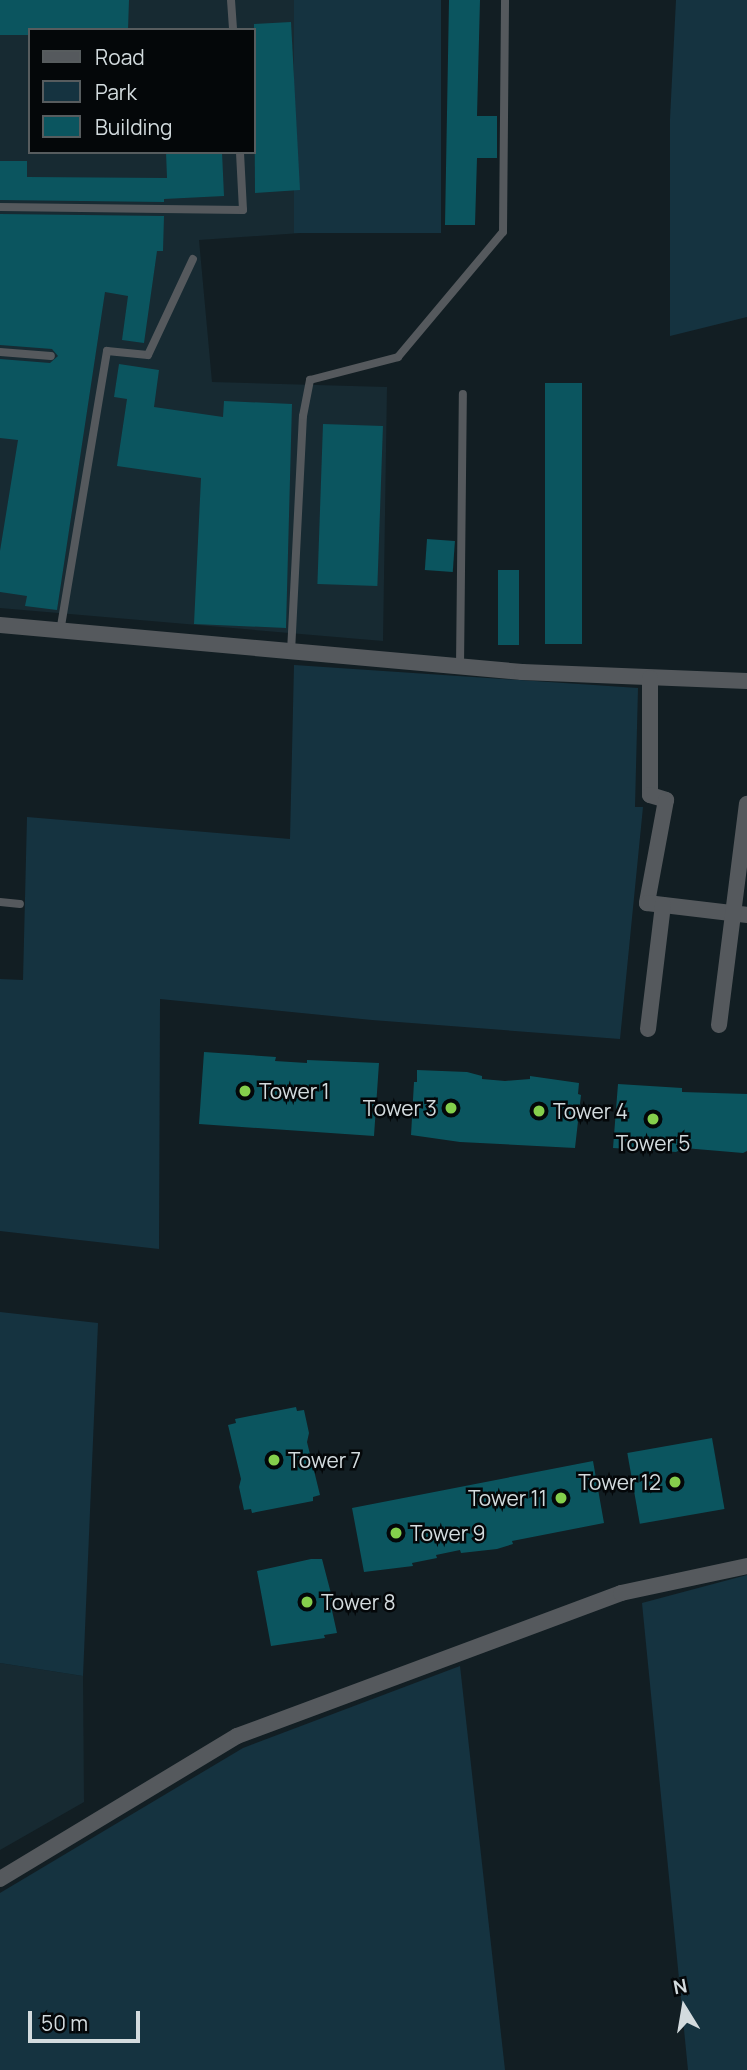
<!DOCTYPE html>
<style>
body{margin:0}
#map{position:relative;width:747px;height:2070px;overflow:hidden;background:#121e23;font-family:Manrope,sans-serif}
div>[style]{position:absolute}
.built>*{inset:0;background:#172a32}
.green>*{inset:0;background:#153340;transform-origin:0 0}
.building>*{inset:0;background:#0b555f;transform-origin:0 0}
.lane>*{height:8px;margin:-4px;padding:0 4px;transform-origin:4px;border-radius:4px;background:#55595d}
.street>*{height:16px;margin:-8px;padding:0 8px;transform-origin:8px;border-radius:8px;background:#55595d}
.dots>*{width:19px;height:19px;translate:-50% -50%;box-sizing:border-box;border:4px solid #040709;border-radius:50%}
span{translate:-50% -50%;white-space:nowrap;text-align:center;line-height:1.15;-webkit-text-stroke:5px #040709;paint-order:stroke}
.poi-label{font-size:21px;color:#d3dbde}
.left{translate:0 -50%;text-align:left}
.right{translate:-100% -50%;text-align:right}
.legend{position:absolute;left:28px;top:28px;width:228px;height:126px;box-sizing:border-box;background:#040709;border:2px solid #575c5e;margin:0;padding:9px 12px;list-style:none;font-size:21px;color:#d3dbde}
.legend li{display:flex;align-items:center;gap:14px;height:35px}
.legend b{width:35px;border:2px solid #575c5e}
.north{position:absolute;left:649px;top:1972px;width:70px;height:70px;-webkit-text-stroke:5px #040709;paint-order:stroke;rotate:349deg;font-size:19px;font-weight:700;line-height:28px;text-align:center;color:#d3dbde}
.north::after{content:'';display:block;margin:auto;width:24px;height:32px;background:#d3dbde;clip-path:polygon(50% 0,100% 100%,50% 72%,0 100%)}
.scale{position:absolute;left:28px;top:2011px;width:112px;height:32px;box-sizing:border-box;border:4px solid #d3dbde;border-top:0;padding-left:9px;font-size:21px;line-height:24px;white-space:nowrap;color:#d3dbde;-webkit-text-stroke:5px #040709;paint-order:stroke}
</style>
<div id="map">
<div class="built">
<i style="clip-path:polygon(evenodd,0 0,294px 0,301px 233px,199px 240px,212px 382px,387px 387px,383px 641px,0 608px,0 0,30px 30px,254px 30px,254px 152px,30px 152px,30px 30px)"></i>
<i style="clip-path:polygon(0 1663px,83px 1676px,84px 1802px,0 1850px)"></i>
</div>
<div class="green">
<i style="left:294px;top:0;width:147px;height:233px"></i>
<i style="clip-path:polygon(676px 0,747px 0,747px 317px,670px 336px,670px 119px)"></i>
<i style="clip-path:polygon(294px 665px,638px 688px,635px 807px,643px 807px,620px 1039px,372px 1020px,160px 999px,159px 1249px,0 1231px,0 979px,23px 980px,27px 817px,290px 839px)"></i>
<i style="clip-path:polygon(0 1312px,98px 1323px,83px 1676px,0 1663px)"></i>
<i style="clip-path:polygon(747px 1575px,747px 2070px,688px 2070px,642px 1603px)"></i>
<i style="clip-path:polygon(460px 1666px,505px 2070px,0 2070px,0 1893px,243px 1748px)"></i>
</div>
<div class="building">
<i style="clip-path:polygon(0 0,129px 0,128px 30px,30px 30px,30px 35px,0 35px)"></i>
<i style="clip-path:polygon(449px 0,480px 0,477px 116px,497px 116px,497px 158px,477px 158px,475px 225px,445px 225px)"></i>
<i style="clip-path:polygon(291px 22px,300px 190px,255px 193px,254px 24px)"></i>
<i style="clip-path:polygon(166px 152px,222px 152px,224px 196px,164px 199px,164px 202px,0 200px,0 161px,27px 161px,27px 177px,167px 178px)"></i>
<i style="clip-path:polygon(0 214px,164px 216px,163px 251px,157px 251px,144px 343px,122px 340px,128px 296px,105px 292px,57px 610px,25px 606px,27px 596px,0 592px,0 551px,18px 440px,0 438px,0 359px,50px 363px,58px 356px,52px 349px,0 345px)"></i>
<i style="clip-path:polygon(119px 364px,159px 370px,154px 407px,223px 417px,224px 401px,292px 404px,286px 628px,194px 624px,201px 478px,117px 466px,127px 399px,114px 397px)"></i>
<i style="left:545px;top:383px;width:37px;height:261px"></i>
<i style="left:323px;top:424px;width:60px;height:160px;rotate:2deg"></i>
<i style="left:427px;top:539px;width:28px;height:31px;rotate:4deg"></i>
<i style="left:519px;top:570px;width:75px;height:21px;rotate:90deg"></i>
<i style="clip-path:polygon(204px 1052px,276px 1057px,275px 1061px,307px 1063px,307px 1060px,379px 1063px,374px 1136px,199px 1124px)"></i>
<i style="clip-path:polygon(417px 1070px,467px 1072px,482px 1076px,482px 1079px,505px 1081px,530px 1079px,530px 1076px,579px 1083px,578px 1094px,581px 1095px,575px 1148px,460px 1142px,411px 1135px,414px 1082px,417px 1082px)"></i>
<i style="clip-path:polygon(618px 1084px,682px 1088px,682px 1092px,747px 1094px,747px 1151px,743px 1153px,684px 1148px,676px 1152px,613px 1148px)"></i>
<i style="clip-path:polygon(296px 1407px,297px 1411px,304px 1410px,309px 1433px,307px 1442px,320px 1495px,313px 1497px,313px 1501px,252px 1513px,251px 1509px,244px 1510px,239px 1487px,241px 1479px,228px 1425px,236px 1423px,235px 1419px)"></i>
<i style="left:712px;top:1438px;width:72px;height:86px;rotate:80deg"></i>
<i style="clip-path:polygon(593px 1461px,604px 1523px,512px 1541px,513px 1544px,497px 1549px,461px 1553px,460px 1550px,436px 1555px,437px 1558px,412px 1563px,413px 1566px,364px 1572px,352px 1508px)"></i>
<i style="clip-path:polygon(311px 1559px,322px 1559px,334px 1605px,331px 1606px,337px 1633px,324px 1635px,325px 1638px,271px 1646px,257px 1571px)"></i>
</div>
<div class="lane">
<i style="left:231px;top:0;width:30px;rotate:86deg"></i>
<i style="left:0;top:207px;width:243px;rotate:0.7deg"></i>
<i style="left:243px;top:210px;width:58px;rotate:-93deg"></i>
<i style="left:0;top:352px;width:51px;rotate:4.5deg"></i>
<i style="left:60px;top:632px;width:285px;rotate:-80.5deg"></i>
<i style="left:107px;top:351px;width:41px;rotate:5.6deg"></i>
<i style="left:148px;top:355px;width:106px;rotate:-64.9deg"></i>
<i style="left:291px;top:652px;width:236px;rotate:-87.1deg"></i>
<i style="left:303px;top:416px;width:37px;rotate:-79deg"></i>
<i style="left:310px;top:380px;width:91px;rotate:-14.6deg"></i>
<i style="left:398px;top:357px;width:163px;rotate:-50deg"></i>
<i style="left:503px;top:232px;width:232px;rotate:-89.5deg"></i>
<i style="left:460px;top:667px;width:273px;rotate:-89.4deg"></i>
<i style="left:0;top:902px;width:20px;rotate:6deg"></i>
</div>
<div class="street">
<i style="left:0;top:625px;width:524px;rotate:5.14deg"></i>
<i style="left:522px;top:672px;width:225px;rotate:2.3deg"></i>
<i style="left:650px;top:678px;width:117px;rotate:90deg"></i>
<i style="left:650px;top:795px;width:17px;rotate:17deg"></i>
<i style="left:666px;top:800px;width:105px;rotate:100.5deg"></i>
<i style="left:647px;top:903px;width:101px;rotate:6.8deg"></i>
<i style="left:719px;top:1025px;width:223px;rotate:-82.8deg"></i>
<i style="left:648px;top:1029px;width:125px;rotate:-83.1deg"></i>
<i style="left:0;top:1879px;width:277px;rotate:-31.1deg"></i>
<i style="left:237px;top:1736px;width:410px;rotate:-20.4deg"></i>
<i style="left:621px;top:1593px;width:129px;rotate:-12.1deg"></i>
</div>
<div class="dots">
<i style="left:245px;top:1091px;background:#85cf4c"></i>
<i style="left:451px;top:1108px;background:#85cf4c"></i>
<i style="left:539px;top:1111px;background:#85cf4c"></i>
<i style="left:653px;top:1119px;background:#85cf4c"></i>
<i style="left:274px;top:1460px;background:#85cf4c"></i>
<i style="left:675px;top:1482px;background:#85cf4c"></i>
<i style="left:561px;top:1498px;background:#85cf4c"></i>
<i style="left:396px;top:1533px;background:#85cf4c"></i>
<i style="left:307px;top:1602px;background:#85cf4c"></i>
</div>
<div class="poi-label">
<span class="left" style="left:259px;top:1091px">Tower 1</span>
<span class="right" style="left:437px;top:1108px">Tower 3</span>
<span class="left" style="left:553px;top:1111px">Tower 4</span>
<span style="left:653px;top:1143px">Tower 5</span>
<span class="left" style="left:288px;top:1460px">Tower 7</span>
<span class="right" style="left:661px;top:1482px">Tower 12</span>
<span class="right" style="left:547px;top:1498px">Tower 11</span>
<span class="left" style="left:410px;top:1533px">Tower 9</span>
<span class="left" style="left:321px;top:1602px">Tower 8</span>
</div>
<ul class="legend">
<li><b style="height:9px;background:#55595d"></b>Road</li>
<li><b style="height:19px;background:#153340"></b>Park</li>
<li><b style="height:19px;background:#0b555f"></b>Building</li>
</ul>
<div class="north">N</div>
<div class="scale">50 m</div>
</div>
